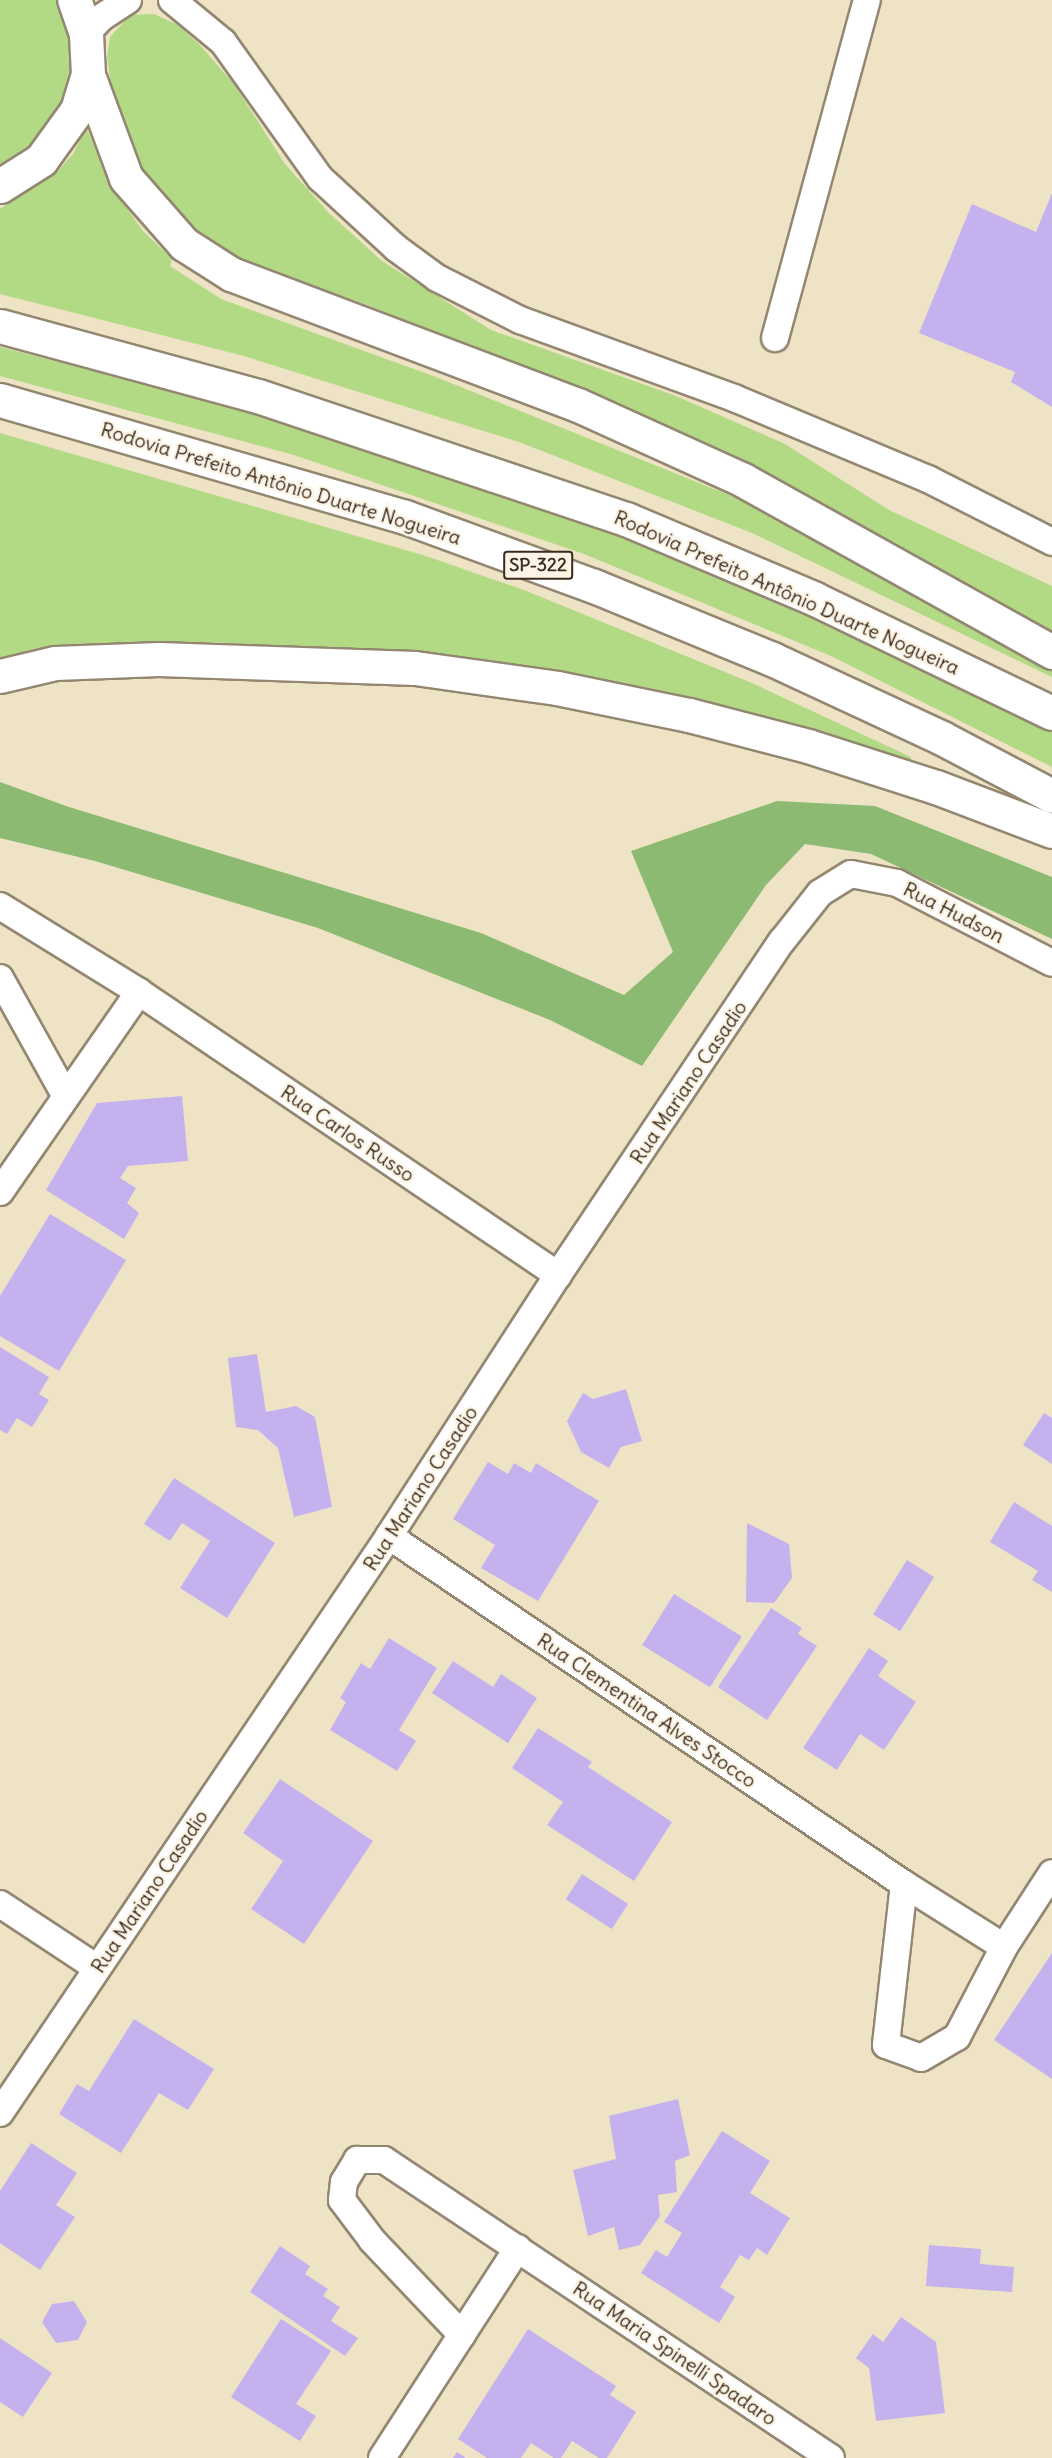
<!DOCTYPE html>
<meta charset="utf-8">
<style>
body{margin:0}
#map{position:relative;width:1052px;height:2458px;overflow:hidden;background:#eee4c5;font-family:Delius,sans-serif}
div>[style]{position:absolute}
.green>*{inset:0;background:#b2da84}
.forest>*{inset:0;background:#8dba72}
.building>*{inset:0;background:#c6b1ef;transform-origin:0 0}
.roads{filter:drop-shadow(2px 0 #948772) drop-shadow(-2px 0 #948772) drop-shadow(0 2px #948772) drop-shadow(0 -2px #948772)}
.minor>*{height:26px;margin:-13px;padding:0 13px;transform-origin:13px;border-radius:13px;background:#fff}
.secondary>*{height:33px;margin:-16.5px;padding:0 16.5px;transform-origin:16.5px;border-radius:16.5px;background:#fff}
.motorway>*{height:33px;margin:-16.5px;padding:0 16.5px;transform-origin:16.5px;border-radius:16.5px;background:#fff}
span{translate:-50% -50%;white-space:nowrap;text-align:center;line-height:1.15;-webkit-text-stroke:5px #fcf5e5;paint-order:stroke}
.shield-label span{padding:2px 4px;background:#fcf5e5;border:2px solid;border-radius:4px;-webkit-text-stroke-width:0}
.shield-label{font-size:18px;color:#3b2a1e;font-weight:700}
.street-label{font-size:20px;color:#3b2a1e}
</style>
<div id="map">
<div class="green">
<i style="clip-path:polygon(0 0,56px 0,70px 36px,72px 59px,62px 104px,36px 141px,0 164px)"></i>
<i style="clip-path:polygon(154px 14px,178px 25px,200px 45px,234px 84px,285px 164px,329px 213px,382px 261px,491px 330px,676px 396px,785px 444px,889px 510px,1052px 586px,1052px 636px,878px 537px,626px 411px,365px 304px,254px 267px,213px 245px,175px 214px,146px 178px,128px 145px,112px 94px,107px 56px,110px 37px,130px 15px)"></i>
<i style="clip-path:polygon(86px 127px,114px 190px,143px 231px,172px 259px,170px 266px,221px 299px,436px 377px,749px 503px,1052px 669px,1052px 677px,752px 533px,519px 442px,244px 356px,0 294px,0 209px,56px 173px,73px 154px)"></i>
<i style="clip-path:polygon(0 347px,304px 425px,591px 524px,840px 627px,1052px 730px,1052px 767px,831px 656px,584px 554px,294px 455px,0 376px)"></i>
<i style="clip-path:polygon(0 433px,426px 556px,524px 590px,752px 683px,911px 757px,911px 765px,435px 655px,209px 642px,51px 648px,0 660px)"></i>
</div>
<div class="forest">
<i style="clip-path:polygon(0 782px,69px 807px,481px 933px,624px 995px,673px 952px,631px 851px,777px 801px,875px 806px,1052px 877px,1052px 939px,871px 854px,805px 844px,766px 885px,642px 1066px,550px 1020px,318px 928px,95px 861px,0 838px)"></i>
</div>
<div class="building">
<i style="clip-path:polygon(1052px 193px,1052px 407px,1011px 382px,1015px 372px,919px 333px,972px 204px,1036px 232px)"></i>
<i style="clip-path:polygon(182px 1096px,188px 1161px,128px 1166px,120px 1178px,136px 1188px,127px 1203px,139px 1213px,124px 1239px,46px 1190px,97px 1103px)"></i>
<i style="clip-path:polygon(50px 1214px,126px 1260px,59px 1371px,0 1336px,0 1296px)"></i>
<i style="clip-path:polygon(0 1347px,49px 1377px,39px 1394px,49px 1400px,32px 1427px,17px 1418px,7px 1434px,0 1430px)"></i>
<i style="clip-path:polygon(257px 1354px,266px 1412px,296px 1406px,315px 1417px,332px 1507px,294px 1517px,278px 1448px,258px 1430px,236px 1427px,228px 1358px)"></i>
<i style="clip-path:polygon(626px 1389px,642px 1441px,621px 1447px,609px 1468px,581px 1452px,567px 1421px,583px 1393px,593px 1399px)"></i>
<i style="clip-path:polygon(1044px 1413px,1052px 1418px,1052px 1464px,1023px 1445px)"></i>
<i style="clip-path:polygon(488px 1462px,508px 1474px,514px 1463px,531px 1473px,536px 1463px,599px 1501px,538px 1601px,481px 1568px,495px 1545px,453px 1519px)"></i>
<i style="clip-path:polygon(174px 1478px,275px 1543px,227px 1618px,180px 1588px,210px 1541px,182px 1523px,170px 1541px,144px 1524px)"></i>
<i style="clip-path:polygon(1014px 1502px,1052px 1526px,1052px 1592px,1032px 1580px,1038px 1571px,990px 1542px)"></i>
<i style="clip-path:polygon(747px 1523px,789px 1544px,792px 1578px,774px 1603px,746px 1602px)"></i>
<i style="left:907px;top:1560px;width:32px;height:64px;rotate:32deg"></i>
<i style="left:674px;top:1594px;width:80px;height:60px;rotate:32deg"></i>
<i style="clip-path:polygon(771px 1608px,802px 1628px,798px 1634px,817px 1646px,767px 1720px,718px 1687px)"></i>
<i style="clip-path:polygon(389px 1638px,437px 1668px,399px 1730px,416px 1741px,397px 1771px,330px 1730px,346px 1702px,340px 1698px,361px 1663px,370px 1669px)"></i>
<i style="clip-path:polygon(869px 1648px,888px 1661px,878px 1676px,916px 1702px,884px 1750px,860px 1734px,837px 1770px,803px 1748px)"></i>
<i style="clip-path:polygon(453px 1661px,493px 1687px,501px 1674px,537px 1698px,508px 1743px,432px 1693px)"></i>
<i style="clip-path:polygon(538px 1728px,592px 1762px,588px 1767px,672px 1822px,634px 1881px,547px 1825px,563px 1802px,512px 1768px)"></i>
<i style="clip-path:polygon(280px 1779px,373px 1841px,304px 1944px,251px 1909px,283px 1861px,243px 1833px)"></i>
<i style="left:582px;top:1874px;width:55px;height:30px;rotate:33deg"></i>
<i style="clip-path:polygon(1052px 1953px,1052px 2079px,994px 2040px)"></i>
<i style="clip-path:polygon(134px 2019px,214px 2069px,188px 2110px,159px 2093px,121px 2153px,59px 2114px,77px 2084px,89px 2091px)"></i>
<i style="clip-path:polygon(678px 2099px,690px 2155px,675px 2161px,677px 2192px,658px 2195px,660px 2216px,640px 2245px,619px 2250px,614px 2227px,588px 2236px,573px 2170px,616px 2159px,609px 2116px)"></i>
<i style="clip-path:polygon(722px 2131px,770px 2161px,750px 2193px,790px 2218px,767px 2255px,757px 2248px,749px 2260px,740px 2255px,720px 2287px,735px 2297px,719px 2323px,641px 2273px,656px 2250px,667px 2257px,682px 2233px,664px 2222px)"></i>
<i style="clip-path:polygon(31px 2143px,77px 2173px,56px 2205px,75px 2217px,40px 2270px,0 2243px,0 2191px)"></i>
<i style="clip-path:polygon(929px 2245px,981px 2249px,980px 2264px,1014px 2267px,1012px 2292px,926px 2286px)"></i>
<i style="clip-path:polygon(280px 2246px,310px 2266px,305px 2274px,328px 2289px,323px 2296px,340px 2307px,331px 2321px,358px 2338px,345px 2356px,250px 2292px)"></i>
<i style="clip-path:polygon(74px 2301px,87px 2322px,78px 2340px,56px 2343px,42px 2322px,52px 2304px)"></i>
<i style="clip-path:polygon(901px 2317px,936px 2342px,945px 2413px,876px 2421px,869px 2368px,856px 2358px,873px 2334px,883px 2342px)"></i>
<i style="clip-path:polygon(281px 2319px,331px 2351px,296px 2404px,316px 2416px,300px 2441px,231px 2397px)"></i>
<i style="clip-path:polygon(528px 2329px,616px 2386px,610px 2395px,636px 2412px,607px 2458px,599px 2458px,572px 2441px,561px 2458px,554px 2458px,531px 2443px,521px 2458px,487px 2458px,458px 2439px)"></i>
<i style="clip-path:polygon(0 2338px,52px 2373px,23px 2417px,0 2402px)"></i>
<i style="clip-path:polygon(457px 2452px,466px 2458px,453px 2458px)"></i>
</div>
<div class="roads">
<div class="minor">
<i style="left:172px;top:0;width:66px;rotate:39.5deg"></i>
<i style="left:223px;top:42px;width:167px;rotate:54.5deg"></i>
<i style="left:320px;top:178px;width:103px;rotate:42.6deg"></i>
<i style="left:396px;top:248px;width:51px;rotate:36.2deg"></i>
<i style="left:437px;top:278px;width:93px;rotate:26.8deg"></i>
<i style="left:520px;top:320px;width:228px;rotate:20deg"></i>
<i style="left:734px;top:398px;width:210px;rotate:22.7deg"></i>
<i style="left:928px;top:479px;width:139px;rotate:26.9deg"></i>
<i style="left:86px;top:34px;width:23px;rotate:-47deg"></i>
<i style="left:102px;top:17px;width:31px;rotate:-33deg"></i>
<i style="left:775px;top:338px;width:350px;rotate:-74.8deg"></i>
<i style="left:0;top:906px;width:163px;rotate:31.7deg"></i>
<i style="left:139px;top:992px;width:506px;rotate:34.04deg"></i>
<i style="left:0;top:978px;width:134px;rotate:60.9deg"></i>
<i style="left:0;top:1192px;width:244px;rotate:-55.2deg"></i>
<i style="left:389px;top:1536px;width:622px;rotate:34.05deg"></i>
<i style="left:904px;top:1884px;width:118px;rotate:32.2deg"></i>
<i style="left:904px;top:1884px;width:162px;rotate:96.4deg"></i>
<i style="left:886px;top:2045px;width:37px;rotate:20deg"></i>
<i style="left:921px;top:2058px;width:42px;rotate:-30.3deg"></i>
<i style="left:957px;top:2037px;width:102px;rotate:-62.4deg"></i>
<i style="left:1004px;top:1947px;width:88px;rotate:-57deg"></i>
<i style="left:0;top:1904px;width:116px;rotate:33.4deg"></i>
<i style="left:0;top:2113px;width:696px;rotate:-56.01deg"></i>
<i style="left:389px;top:1536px;width:311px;rotate:-57.1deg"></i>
<i style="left:558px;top:1275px;width:402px;rotate:-56.2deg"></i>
<i style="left:782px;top:941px;width:61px;rotate:-51.6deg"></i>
<i style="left:820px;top:893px;width:36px;rotate:-32deg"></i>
<i style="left:851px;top:874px;width:47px;rotate:11.1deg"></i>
<i style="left:897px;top:883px;width:174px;rotate:27.3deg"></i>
<i style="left:462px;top:2335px;width:131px;rotate:-133.5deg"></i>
<i style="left:372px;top:2240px;width:50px;rotate:-126.9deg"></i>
<i style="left:342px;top:2200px;width:18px;rotate:-84deg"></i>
<i style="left:344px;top:2182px;width:26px;rotate:-59deg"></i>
<i style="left:357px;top:2160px;width:27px"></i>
<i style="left:384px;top:2160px;width:537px;rotate:33.69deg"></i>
<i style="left:382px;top:2458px;width:250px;rotate:-57.1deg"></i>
</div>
<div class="secondary">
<i style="left:0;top:186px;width:49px;rotate:-32.4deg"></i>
<i style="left:41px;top:160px;width:62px;rotate:-54.2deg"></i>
<i style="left:77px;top:110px;width:37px;rotate:-73deg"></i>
<i style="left:88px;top:75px;width:41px;rotate:-92.8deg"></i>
<i style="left:86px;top:34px;width:36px;rotate:-109deg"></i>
</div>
<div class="motorway">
<i style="left:88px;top:75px;width:110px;rotate:69.7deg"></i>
<i style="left:126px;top:178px;width:88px;rotate:48.7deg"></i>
<i style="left:184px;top:244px;width:56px;rotate:32.6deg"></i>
<i style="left:231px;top:274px;width:371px;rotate:20.7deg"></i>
<i style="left:578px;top:405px;width:181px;rotate:24.4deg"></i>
<i style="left:743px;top:480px;width:354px;rotate:29.1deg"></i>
<i style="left:0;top:326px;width:267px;rotate:15.2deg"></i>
<i style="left:258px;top:396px;width:388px;rotate:18.5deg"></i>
<i style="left:626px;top:519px;width:205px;rotate:22.9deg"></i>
<i style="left:815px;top:599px;width:263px;rotate:25.7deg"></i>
<i style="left:0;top:400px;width:422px;rotate:16.1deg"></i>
<i style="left:405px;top:517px;width:201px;rotate:20.1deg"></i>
<i style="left:594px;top:586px;width:192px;rotate:22.3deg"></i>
<i style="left:772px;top:659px;width:187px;rotate:24.9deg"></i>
<i style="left:942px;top:738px;width:124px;rotate:27.8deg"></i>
<i style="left:0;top:676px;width:57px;rotate:-13.3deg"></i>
<i style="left:55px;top:663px;width:104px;rotate:-2.2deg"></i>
<i style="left:159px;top:659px;width:256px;rotate:2deg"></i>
<i style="left:415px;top:668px;width:143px;rotate:8deg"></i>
<i style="left:557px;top:688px;width:135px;rotate:11.6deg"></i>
<i style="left:689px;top:715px;width:123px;rotate:14.6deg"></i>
<i style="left:808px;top:746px;width:134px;rotate:17.8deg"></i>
<i style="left:936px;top:787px;width:124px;rotate:20.8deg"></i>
</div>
</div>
<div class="shield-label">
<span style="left:538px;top:565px">SP-322</span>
</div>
<div class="street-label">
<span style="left:281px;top:483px;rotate:17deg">Rodovia Prefeito Antônio Duarte Nogueira</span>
<span style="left:787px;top:592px;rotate:24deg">Rodovia Prefeito Antônio Duarte Nogueira</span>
<span style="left:954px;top:912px;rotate:27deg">Rua Hudson</span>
<span style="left:688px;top:1082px;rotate:-56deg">Rua Mariano Casadio</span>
<span style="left:348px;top:1133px;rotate:34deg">Rua Carlos Russo</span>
<span style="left:420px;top:1488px;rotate:-57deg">Rua Mariano Casadio</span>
<span style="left:647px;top:1710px;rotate:34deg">Rua Clementina Alves Stocco</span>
<span style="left:149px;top:1891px;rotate:-56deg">Rua Mariano Casadio</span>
<span style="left:675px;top:2353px;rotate:34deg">Rua Maria Spinelli Spadaro</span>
</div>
</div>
